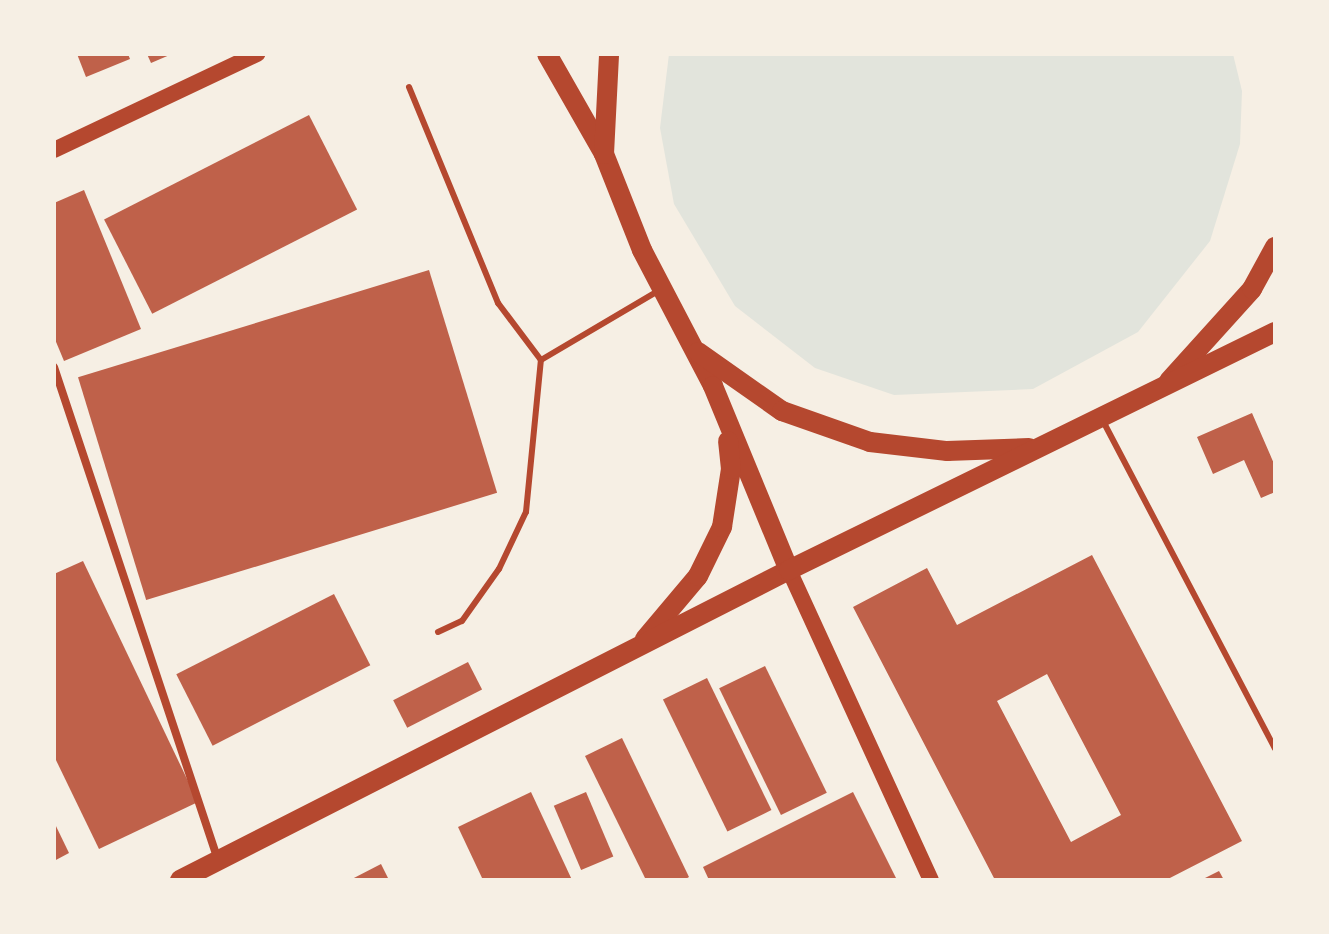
<!DOCTYPE html>
<style>
body{margin:0}
#map{position:relative;width:1329px;height:934px;overflow:hidden;background:#f6efe4;font-family:"Libre Baskerville",serif}
div>[style]{position:absolute}
.green>*{inset:0;background:#e2e4dc}
.building>*{inset:0;background:#bf614a;transform-origin:0 0}
.service>*{height:6px;margin:-3px;padding:0 3px;transform-origin:3px;border-radius:3px;background:#b5482f}
.minor>*{height:8px;margin:-4px;padding:0 4px;transform-origin:4px;border-radius:4px;background:#b5482f}
.secondary>*{height:16px;margin:-8px;padding:0 8px;transform-origin:8px;border-radius:8px;background:#b5482f}
.primary>*{height:20px;margin:-10px;padding:0 10px;transform-origin:10px;border-radius:10px;background:#b5482f}
span{translate:-50% -50%;white-space:nowrap;text-align:center;line-height:1.15;-webkit-text-stroke:6px #f6efe4;paint-order:stroke}
.frame{position:absolute;inset:0;border:56px solid #f6efe4;pointer-events:none}
</style>
<div id="map">
<div class="green">
<i style="clip-path:polygon(669px 54px,1233px 54px,1242px 91px,1240px 144px,1210px 241px,1138px 332px,1033px 389px,894px 395px,815px 368px,735px 306px,674px 204px,660px 128px)"></i>
</div>
<div class="building">
<i style="clip-path:polygon(77px 54px,128px 54px,130px 59px,86px 77px)"></i>
<i style="clip-path:polygon(147px 54px,172px 54px,151px 63px)"></i>
<i style="left:309px;top:115px;width:106px;height:230px;rotate:63deg"></i>
<i style="clip-path:polygon(84px 190px,141px 329px,64px 361px,54px 337px,54px 203px)"></i>
<i style="left:429px;top:270px;width:233px;height:367px;rotate:73deg"></i>
<i style="clip-path:polygon(1252px 413px,1275px 466px,1275px 492px,1261px 498px,1244px 460px,1213px 474px,1197px 437px)"></i>
<i style="clip-path:polygon(evenodd,1092px 555px,1242px 841px,1166px 880px,995px 880px,853px 607px,927px 568px,957px 625px,1092px 555px,1047px 674px,1121px 815px,1071px 842px,997px 701px,1047px 674px)"></i>
<i style="clip-path:polygon(83px 561px,198px 802px,99px 849px,54px 756px,54px 574px)"></i>
<i style="left:334px;top:594px;width:80px;height:177px;rotate:63deg"></i>
<i style="left:468px;top:662px;width:31px;height:84px;rotate:63deg"></i>
<i style="left:765px;top:666px;width:141px;height:51px;rotate:64deg"></i>
<i style="left:707px;top:678px;width:147px;height:49px;rotate:64deg"></i>
<i style="clip-path:polygon(622px 738px,689px 877px,684px 880px,646px 880px,585px 756px)"></i>
<i style="clip-path:polygon(531px 792px,572px 880px,483px 880px,458px 827px)"></i>
<i style="left:586px;top:792px;width:70px;height:35px;rotate:67deg"></i>
<i style="clip-path:polygon(853px 792px,897px 880px,709px 880px,703px 867px)"></i>
<i style="clip-path:polygon(54px 822px,69px 853px,54px 861px)"></i>
<i style="clip-path:polygon(381px 864px,389px 880px,350px 880px)"></i>
<i style="clip-path:polygon(1219px 871px,1224px 880px,1201px 880px)"></i>
</div>
<div class="service">
<i style="left:409px;top:87px;width:234px;rotate:67.6deg"></i>
<i style="left:498px;top:303px;width:71px;rotate:53deg"></i>
<i style="left:541px;top:360px;width:138px;rotate:-30.5deg"></i>
<i style="left:1103px;top:421px;width:370px;rotate:62.3deg"></i>
<i style="left:438px;top:632px;width:26px;rotate:-25deg"></i>
<i style="left:462px;top:621px;width:64px;rotate:-54.6deg"></i>
<i style="left:499px;top:569px;width:63px;rotate:-64.7deg"></i>
<i style="left:526px;top:512px;width:153px;rotate:-84.4deg"></i>
</div>
<div class="minor">
<i style="left:54px;top:367px;width:520px;rotate:71.6deg"></i>
</div>
<div class="secondary">
<i style="left:54px;top:150px;width:225px;rotate:-25.3deg"></i>
<i style="left:789px;top:570px;width:341px;rotate:65.4deg"></i>
</div>
<div class="primary">
<i style="left:547px;top:54px;width:115px;rotate:60.3deg"></i>
<i style="left:604px;top:154px;width:103px;rotate:68.4deg"></i>
<i style="left:642px;top:250px;width:153px;rotate:62.4deg"></i>
<i style="left:713px;top:386px;width:199px;rotate:67.6deg"></i>
<i style="left:604px;top:154px;width:100px;rotate:-87.1deg"></i>
<i style="left:698px;top:352px;width:103px;rotate:35.1deg"></i>
<i style="left:782px;top:411px;width:93px;rotate:19.4deg"></i>
<i style="left:870px;top:442px;width:78px;rotate:6.7deg"></i>
<i style="left:947px;top:451px;width:82px;rotate:-2.1deg"></i>
<i style="left:1169px;top:381px;width:124px;rotate:-47.9deg"></i>
<i style="left:1252px;top:289px;width:48px;rotate:-61.3deg"></i>
<i style="left:645px;top:639px;width:82px;rotate:-49.9deg"></i>
<i style="left:698px;top:576px;width:55px;rotate:-63.9deg"></i>
<i style="left:722px;top:527px;width:59px;rotate:-81.2deg"></i>
<i style="left:731px;top:469px;width:28px;rotate:-96deg"></i>
<i style="left:180px;top:880px;width:683px;rotate:-26.98deg"></i>
<i style="left:789px;top:570px;width:541px;rotate:-26.09deg"></i>
</div>
<div class="frame"></div>
</div>
